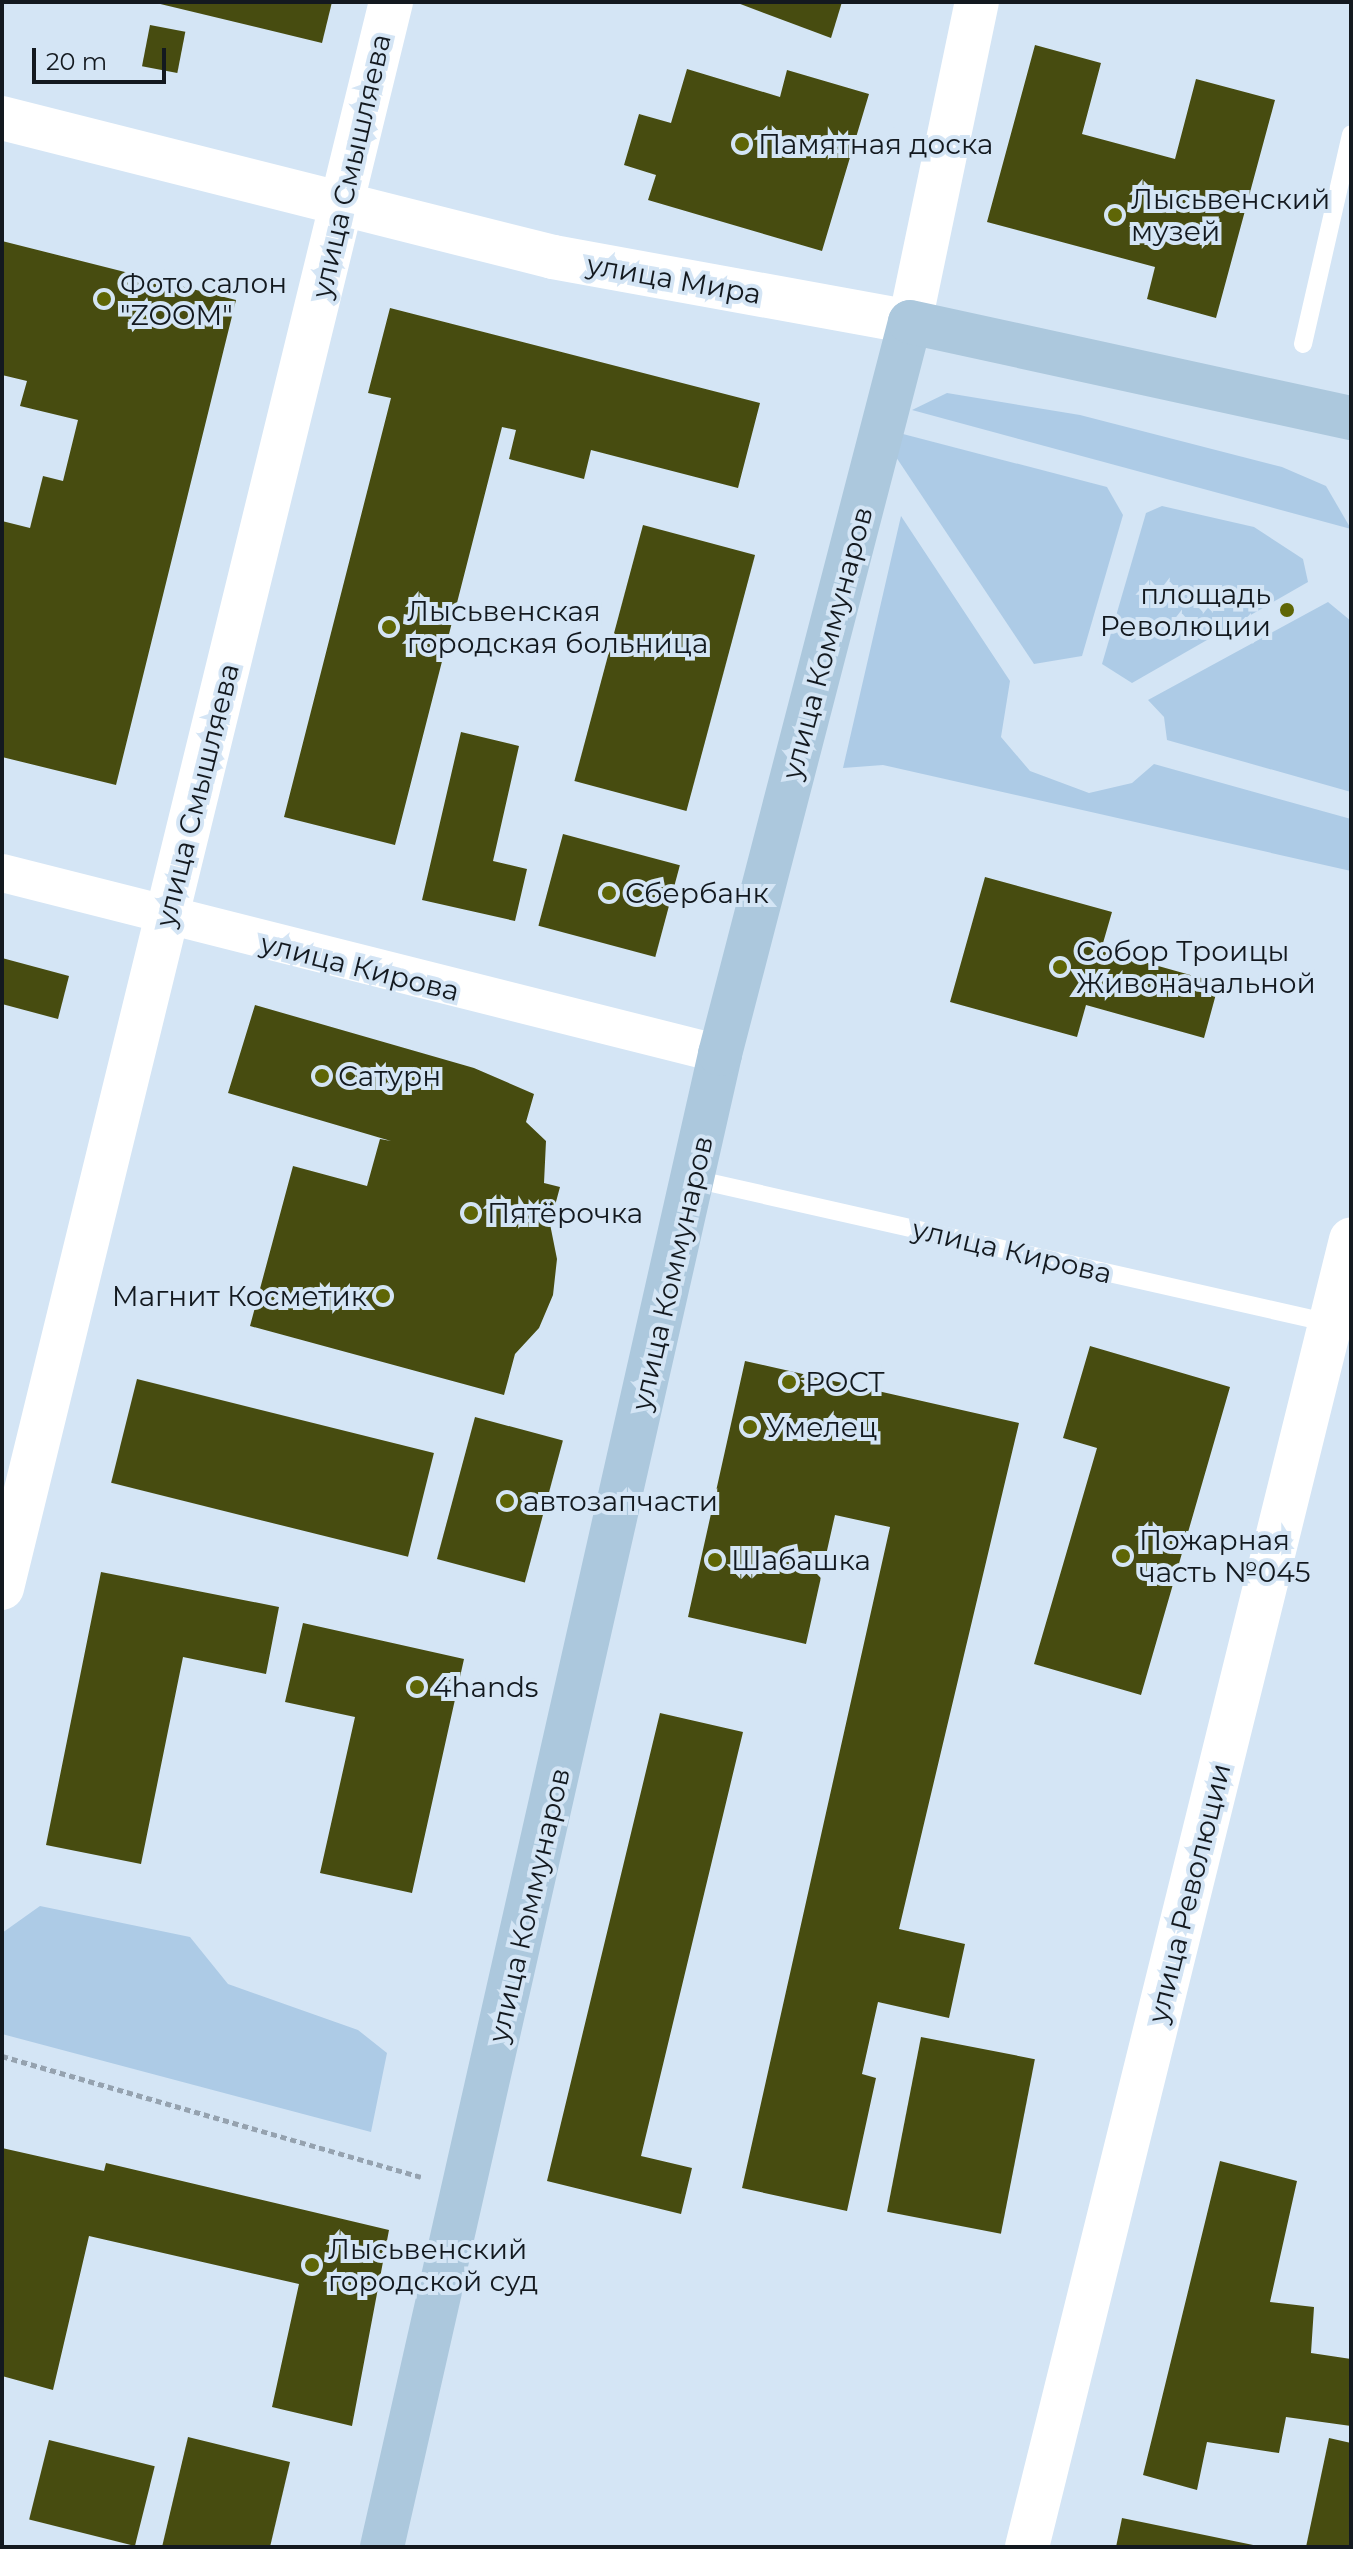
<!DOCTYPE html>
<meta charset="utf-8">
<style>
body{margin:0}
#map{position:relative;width:1353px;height:2549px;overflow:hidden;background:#d4e5f5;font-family:Montserrat,sans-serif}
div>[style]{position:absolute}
.green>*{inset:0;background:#adcbe6}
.building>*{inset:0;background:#474c10;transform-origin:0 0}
.path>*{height:5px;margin-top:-2.5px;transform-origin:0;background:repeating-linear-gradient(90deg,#95a2af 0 6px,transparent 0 10px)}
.service>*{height:18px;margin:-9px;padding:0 9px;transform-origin:9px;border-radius:9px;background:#fff}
.minor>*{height:38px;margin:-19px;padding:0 19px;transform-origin:19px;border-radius:19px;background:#fff}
.tertiary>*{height:44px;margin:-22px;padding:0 22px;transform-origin:22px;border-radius:22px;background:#fff}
.secondary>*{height:44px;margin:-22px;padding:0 22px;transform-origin:22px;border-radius:22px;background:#acc8dd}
.dots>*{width:22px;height:22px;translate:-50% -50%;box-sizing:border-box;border:4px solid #d4e5f5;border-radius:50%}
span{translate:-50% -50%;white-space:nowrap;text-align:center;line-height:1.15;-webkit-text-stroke:8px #d4e5f5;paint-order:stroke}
.poi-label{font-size:28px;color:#13191f}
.left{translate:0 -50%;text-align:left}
.right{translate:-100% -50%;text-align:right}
.street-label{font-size:28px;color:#13191f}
.frame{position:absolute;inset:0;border:4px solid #13191f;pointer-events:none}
.scale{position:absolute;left:32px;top:48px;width:134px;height:36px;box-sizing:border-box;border:4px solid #13191f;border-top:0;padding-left:10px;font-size:24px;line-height:28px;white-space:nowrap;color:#13191f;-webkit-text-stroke:6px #d4e5f5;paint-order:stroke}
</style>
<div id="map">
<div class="green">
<i style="clip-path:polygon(947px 393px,1080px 415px,1282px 467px,1326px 486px,1351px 529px,912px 410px)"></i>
<i style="clip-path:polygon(903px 434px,1107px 487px,1123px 515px,1082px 656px,1034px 664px,892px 451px)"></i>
<i style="clip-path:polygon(1162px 506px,1254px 527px,1303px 559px,1308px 582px,1132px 683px,1102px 664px,1146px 513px)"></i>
<i style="clip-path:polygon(901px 516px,1010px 681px,1001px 737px,1030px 771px,1089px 793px,1132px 783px,1154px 764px,1351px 819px,1351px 871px,883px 765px,843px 768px)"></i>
<i style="clip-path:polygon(1328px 602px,1351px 621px,1351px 792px,1167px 740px,1164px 717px,1148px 700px)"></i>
<i style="clip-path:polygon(40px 1906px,190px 1937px,228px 1984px,358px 2030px,387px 2053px,371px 2132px,2px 2034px,2px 1933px)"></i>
</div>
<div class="building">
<i style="clip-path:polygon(152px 2px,332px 2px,322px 43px)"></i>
<i style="clip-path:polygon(735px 2px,842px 2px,831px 38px)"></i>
<i style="left:150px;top:25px;width:36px;height:42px;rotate:11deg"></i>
<i style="clip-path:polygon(1035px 45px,1101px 63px,1082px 134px,1175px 159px,1196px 79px,1275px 100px,1216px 318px,1147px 299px,1155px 267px,987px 222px)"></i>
<i style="clip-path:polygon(687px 69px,780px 97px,787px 70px,869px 94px,822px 251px,648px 200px,656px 175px,624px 165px,639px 114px,671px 123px)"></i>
<i style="clip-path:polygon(2px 241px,236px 300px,116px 785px,2px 757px,2px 521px,30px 528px,43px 476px,63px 481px,78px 420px,20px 406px,27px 381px,2px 375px)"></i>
<i style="clip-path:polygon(390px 308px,760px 403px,738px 488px,591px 450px,584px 479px,509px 459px,516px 430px,502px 427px,395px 845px,284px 817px,391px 398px,368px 393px)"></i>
<i style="left:643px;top:525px;width:116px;height:265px;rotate:15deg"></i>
<i style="clip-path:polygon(461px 732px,519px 746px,493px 861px,527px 869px,515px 921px,422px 900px)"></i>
<i style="left:563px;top:834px;width:121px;height:95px;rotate:15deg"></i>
<i style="clip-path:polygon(985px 877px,1112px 912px,1101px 950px,1219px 983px,1204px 1038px,1086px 1005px,1077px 1037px,950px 1002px)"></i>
<i style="clip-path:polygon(2px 958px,69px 976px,58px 1019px,2px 1004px)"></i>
<i style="clip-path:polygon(255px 1005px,474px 1068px,534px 1094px,526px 1122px,546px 1141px,544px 1183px,560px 1187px,550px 1224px,557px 1259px,553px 1295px,539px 1328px,515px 1354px,504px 1395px,250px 1326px,293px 1166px,367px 1186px,380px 1139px,391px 1141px,228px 1093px)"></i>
<i style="clip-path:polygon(1090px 1346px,1230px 1387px,1141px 1695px,1034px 1664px,1097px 1448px,1063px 1438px)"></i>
<i style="clip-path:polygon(745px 1361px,1019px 1423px,899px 1929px,965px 1944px,949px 2018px,878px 2002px,862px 2074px,876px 2078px,847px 2211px,742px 2188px,890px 1527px,835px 1515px,806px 1644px,688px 1617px)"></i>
<i style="left:137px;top:1379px;width:306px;height:107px;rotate:14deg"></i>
<i style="left:475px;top:1417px;width:91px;height:147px;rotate:15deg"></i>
<i style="clip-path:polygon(101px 1572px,279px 1607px,266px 1674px,183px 1657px,141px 1864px,46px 1845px)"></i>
<i style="clip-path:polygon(303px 1623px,464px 1659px,412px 1893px,320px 1873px,355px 1717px,285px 1702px)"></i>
<i style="clip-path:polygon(660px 1713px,743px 1732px,641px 2156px,692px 2168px,681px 2214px,547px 2181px)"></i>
<i style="left:921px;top:2037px;width:116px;height:178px;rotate:11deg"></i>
<i style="clip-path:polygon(2px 2148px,104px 2171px,106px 2163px,389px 2230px,352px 2426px,272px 2407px,299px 2284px,89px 2236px,53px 2390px,2px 2376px)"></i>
<i style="clip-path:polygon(1220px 2161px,1297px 2181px,1270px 2302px,1314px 2307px,1311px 2353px,1351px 2359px,1351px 2426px,1286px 2417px,1279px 2453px,1207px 2442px,1197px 2490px,1143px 2475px)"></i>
<i style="clip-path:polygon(188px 2437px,290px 2462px,270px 2547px,162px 2547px)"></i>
<i style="clip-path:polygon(1329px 2438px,1351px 2443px,1351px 2547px,1306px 2547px)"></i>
<i style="left:49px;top:2440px;width:109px;height:82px;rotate:14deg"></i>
<i style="clip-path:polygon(1122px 2518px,1258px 2546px,1258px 2547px,1116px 2547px)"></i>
</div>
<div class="path">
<i style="left:2px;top:2056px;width:436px;rotate:16.1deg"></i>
</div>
<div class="service">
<i style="left:1303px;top:344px;width:215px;rotate:-77.1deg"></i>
<i style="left:694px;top:1179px;width:652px;rotate:12.76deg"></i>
</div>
<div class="minor">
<i style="left:2px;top:873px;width:740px;rotate:14.15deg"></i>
</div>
<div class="tertiary">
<i style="left:2px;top:118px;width:568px;rotate:14.16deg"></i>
<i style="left:553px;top:257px;width:363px;rotate:10.3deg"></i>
<i style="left:910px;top:322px;width:327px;rotate:-78.2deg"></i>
<i style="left:2px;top:1588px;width:1633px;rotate:-76.22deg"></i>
<i style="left:1027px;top:2547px;width:1347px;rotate:-76.08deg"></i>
</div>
<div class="secondary">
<i style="left:382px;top:2547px;width:1531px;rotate:-77.24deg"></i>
<i style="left:720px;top:1054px;width:756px;rotate:-75.45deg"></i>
<i style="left:910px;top:322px;width:451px;rotate:12.3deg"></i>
</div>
<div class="dots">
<i style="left:742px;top:144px;background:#5f6606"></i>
<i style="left:1115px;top:215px;background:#5f6606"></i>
<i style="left:104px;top:299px;background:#5f6606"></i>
<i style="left:1287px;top:610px;background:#5f6606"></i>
<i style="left:389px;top:627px;background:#5f6606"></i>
<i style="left:609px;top:893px;background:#5f6606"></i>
<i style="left:1060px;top:967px;background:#5f6606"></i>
<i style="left:322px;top:1076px;background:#5f6606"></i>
<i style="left:471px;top:1213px;background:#5f6606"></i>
<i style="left:383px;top:1296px;background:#5f6606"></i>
<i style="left:789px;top:1382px;background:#5f6606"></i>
<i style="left:750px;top:1427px;background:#5f6606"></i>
<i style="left:507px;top:1501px;background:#5f6606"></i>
<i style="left:1123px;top:1556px;background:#5f6606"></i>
<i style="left:715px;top:1560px;background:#5f6606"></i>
<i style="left:417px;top:1687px;background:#5f6606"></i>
<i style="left:312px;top:2265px;background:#5f6606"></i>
</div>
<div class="poi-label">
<span class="left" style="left:758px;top:144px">Памятная доска</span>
<span class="left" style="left:1131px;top:215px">Лысьвенский<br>музей</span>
<span class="left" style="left:120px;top:299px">Фото салон<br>"ZOOM"</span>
<span class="right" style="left:1271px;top:610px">площадь<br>Революции</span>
<span class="left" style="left:407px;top:627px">Лысьвенская<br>городская больница</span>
<span class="left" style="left:625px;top:893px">Сбербанк</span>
<span class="left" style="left:1076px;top:967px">Собор Троицы<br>Живоначальной</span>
<span class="left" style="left:338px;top:1076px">Сатурн</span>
<span class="left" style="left:487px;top:1213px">Пятёрочка</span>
<span class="right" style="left:367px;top:1296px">Магнит Косметик</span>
<span class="left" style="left:805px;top:1382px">РОСТ</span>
<span class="left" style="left:766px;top:1427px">Умелец</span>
<span class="left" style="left:523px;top:1501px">автозапчасти</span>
<span class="left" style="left:1139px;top:1556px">Пожарная<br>часть №045</span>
<span class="left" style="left:731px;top:1560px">Шабашка</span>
<span class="left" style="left:433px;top:1687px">4hands</span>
<span class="left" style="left:328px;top:2265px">Лысьвенский<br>городской суд</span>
</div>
<div class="street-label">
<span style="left:351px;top:166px;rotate:-77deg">улица Смышляева</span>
<span style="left:674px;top:279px;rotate:10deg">улица Мира</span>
<span style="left:827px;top:643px;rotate:-75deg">улица Коммунаров</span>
<span style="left:197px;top:795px;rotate:-76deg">улица Смышляева</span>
<span style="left:360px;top:967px;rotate:14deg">улица Кирова</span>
<span style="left:1012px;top:1251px;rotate:13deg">улица Кирова</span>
<span style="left:672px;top:1273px;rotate:-77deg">улица Коммунаров</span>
<span style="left:1189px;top:1893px;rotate:-76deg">улица Революции</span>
<span style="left:529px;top:1905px;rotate:-77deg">улица Коммунаров</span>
</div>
<div class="frame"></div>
<div class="scale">20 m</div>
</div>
